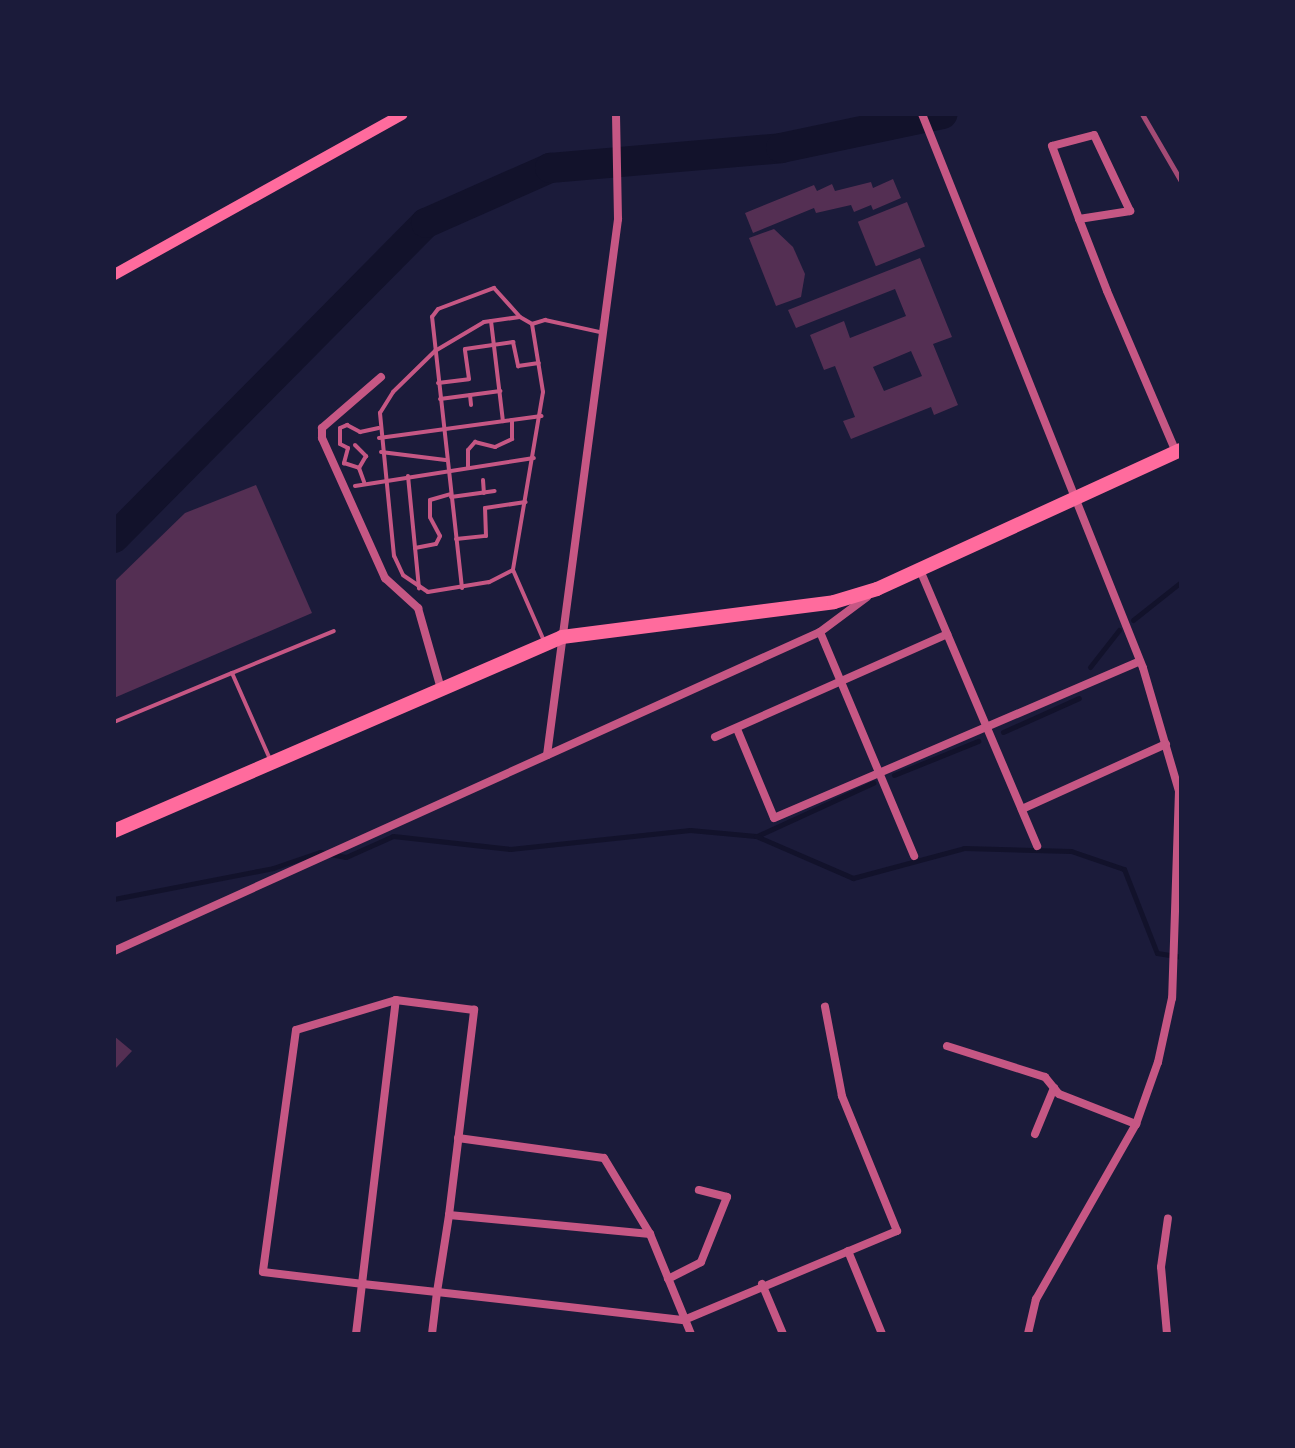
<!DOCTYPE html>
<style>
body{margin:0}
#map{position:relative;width:1295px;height:1448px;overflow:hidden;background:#1b1b3a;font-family:Inter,sans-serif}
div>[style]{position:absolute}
.stream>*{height:5px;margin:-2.5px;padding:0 2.5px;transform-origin:2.5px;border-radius:2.5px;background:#12122b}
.river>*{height:30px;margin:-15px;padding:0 15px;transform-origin:15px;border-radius:15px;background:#12122b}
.building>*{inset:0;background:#542f53;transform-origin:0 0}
.service>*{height:4px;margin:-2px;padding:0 2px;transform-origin:2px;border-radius:2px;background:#c65784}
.minor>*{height:8px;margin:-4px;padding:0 4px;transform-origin:4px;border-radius:4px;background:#c65784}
.secondary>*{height:11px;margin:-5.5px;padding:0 5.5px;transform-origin:5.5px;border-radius:5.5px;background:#ff6b9d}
.trunk>*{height:14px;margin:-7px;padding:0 7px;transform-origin:7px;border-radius:7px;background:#ff6b9d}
.rail>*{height:5px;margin:-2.5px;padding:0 2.5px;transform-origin:2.5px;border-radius:2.5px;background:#a44b75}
span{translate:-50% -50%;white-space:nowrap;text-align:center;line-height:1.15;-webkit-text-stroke:6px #1b1b3a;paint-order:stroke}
.frame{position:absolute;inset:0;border:116px solid #1b1b3a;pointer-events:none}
</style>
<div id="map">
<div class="stream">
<i style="left:1133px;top:620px;width:61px;rotate:-38.4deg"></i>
<i style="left:1090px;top:667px;width:47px;rotate:-51.9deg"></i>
<i style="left:1003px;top:732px;width:83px;rotate:-24.1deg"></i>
<i style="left:894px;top:775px;width:91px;rotate:-22deg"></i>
<i style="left:757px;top:836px;width:128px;rotate:-24.6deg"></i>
<i style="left:114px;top:899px;width:162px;rotate:-11deg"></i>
<i style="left:273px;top:868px;width:50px;rotate:-18.8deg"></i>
<i style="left:320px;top:852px;width:26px;rotate:11deg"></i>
<i style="left:346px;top:857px;width:51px;rotate:-24.1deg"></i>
<i style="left:393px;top:836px;width:118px;rotate:6.3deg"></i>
<i style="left:510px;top:849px;width:181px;rotate:-6deg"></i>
<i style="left:690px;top:830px;width:66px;rotate:5.2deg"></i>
<i style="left:756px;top:836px;width:106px;rotate:23.4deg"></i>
<i style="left:853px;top:878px;width:115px;rotate:-15.1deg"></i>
<i style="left:964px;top:848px;width:107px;rotate:1.6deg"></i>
<i style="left:1071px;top:851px;width:56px;rotate:18.8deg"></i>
<i style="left:1124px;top:869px;width:90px;rotate:68.6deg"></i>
<i style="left:1157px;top:953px;width:24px;rotate:9deg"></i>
</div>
<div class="river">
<i style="left:114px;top:538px;width:443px;rotate:-45.3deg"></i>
<i style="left:426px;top:223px;width:136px;rotate:-23.9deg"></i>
<i style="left:550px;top:168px;width:232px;rotate:-4.9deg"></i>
<i style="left:781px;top:148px;width:165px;rotate:-11.9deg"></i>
</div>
<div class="building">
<i style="clip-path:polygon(893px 179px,901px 198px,873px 210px,871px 205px,854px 212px,851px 205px,816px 213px,814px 208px,753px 233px,745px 213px,814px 185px,817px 191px,832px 184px,835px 191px,871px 182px,873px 188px)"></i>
<i style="left:907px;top:202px;width:48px;height:53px;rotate:68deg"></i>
<i style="clip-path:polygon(774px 229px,793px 247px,805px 274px,801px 297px,776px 306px,749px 238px)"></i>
<i style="clip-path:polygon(evenodd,920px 258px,952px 337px,933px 344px,958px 405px,934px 415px,931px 407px,851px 439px,843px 421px,855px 417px,835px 366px,824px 370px,810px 335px,844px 321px,850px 338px,906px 316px,895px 289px,796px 328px,788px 310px,920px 258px,911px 351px,922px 376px,884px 391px,873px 367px,911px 351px)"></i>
<i style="clip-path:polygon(256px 485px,312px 613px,114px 698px,114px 582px,185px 513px)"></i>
<i style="clip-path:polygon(114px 1036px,132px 1051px,114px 1070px)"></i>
</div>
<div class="service">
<i style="left:520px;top:317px;width:14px;rotate:30deg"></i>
<i style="left:532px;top:324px;width:69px;rotate:80.8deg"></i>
<i style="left:543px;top:392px;width:181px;rotate:99.6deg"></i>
<i style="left:513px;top:570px;width:27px;rotate:153deg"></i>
<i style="left:489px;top:582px;width:62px;rotate:170.7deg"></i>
<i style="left:428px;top:592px;width:30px;rotate:-146deg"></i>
<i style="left:403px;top:575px;width:21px;rotate:-115deg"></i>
<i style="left:394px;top:556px;width:144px;rotate:-95.6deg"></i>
<i style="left:380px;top:413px;width:25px;rotate:-58deg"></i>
<i style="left:393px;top:392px;width:59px;rotate:-44.3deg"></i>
<i style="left:435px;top:351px;width:57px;rotate:-30.6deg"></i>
<i style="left:484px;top:322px;width:36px;rotate:-8deg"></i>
<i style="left:491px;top:321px;width:101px;rotate:83.2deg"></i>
<i style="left:532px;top:324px;width:14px;rotate:-17deg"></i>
<i style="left:545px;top:320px;width:60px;rotate:12.4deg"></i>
<i style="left:438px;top:383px;width:31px;rotate:-7deg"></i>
<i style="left:469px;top:379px;width:30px;rotate:-98deg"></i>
<i style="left:465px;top:349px;width:49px;rotate:-8.3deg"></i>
<i style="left:513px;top:342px;width:25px;rotate:78deg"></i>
<i style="left:518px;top:366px;width:21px;rotate:-8deg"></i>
<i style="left:470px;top:395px;width:10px;rotate:84deg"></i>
<i style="left:440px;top:399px;width:61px;rotate:-7.6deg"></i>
<i style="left:379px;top:438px;width:164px;rotate:-7.7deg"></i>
<i style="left:355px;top:445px;width:16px;rotate:45deg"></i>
<i style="left:366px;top:456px;width:14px;rotate:120deg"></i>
<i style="left:359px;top:468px;width:15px;rotate:70deg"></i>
<i style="left:348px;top:448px;width:9px;rotate:-153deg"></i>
<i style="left:340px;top:444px;width:16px;rotate:-90deg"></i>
<i style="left:340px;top:428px;width:8px;rotate:-23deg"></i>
<i style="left:347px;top:425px;width:15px;rotate:28deg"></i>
<i style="left:360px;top:432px;width:19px;rotate:-12deg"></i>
<i style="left:348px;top:448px;width:16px;rotate:105deg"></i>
<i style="left:344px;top:463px;width:16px;rotate:18deg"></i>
<i style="left:381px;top:452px;width:65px;rotate:7deg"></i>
<i style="left:468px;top:468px;width:18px;rotate:-90deg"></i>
<i style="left:468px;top:450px;width:11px;rotate:-49deg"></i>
<i style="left:475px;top:442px;width:21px;rotate:14deg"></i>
<i style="left:495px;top:447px;width:19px;rotate:-25deg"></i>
<i style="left:512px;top:439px;width:19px;rotate:-90deg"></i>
<i style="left:408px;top:476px;width:113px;rotate:84.4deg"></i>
<i style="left:483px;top:480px;width:13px;rotate:86deg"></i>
<i style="left:355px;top:486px;width:181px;rotate:-8.9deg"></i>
<i style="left:451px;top:497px;width:44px;rotate:-7.8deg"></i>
<i style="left:456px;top:539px;width:30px;rotate:-6deg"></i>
<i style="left:486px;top:536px;width:28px;rotate:-92deg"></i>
<i style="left:485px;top:508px;width:41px;rotate:-8.3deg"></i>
<i style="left:415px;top:548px;width:21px;rotate:-11deg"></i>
<i style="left:436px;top:544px;width:9px;rotate:-63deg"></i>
<i style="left:440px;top:536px;width:21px;rotate:-118deg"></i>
<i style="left:430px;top:517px;width:17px;rotate:-90deg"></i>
<i style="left:430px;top:500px;width:22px;rotate:-16deg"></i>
<i style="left:513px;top:570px;width:77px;rotate:66.4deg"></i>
<i style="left:462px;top:588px;width:273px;rotate:-96.3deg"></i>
<i style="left:432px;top:317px;width:10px;rotate:-53deg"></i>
<i style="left:438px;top:309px;width:60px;rotate:-20.6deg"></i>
<i style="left:494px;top:288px;width:39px;rotate:48deg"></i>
<i style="left:232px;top:673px;width:110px;rotate:-22.4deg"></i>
<i style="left:114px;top:722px;width:128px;rotate:-22.6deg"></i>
<i style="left:232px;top:673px;width:94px;rotate:66.2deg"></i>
</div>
<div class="minor">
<i style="left:922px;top:114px;width:596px;rotate:68.25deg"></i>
<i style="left:1143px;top:668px;width:128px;rotate:73.7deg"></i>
<i style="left:1179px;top:791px;width:207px;rotate:91.9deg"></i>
<i style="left:1172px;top:998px;width:66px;rotate:102.3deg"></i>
<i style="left:1158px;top:1062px;width:66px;rotate:109.5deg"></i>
<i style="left:1136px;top:1124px;width:202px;rotate:119.7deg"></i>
<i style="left:1036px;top:1299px;width:36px;rotate:103deg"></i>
<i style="left:1079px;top:219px;width:52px;rotate:-8.9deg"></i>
<i style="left:1130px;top:211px;width:84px;rotate:-115.3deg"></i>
<i style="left:1094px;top:135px;width:43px;rotate:165.3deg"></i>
<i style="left:1052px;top:146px;width:78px;rotate:69.7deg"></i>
<i style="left:1079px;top:219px;width:77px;rotate:68.7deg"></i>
<i style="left:1107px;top:291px;width:175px;rotate:66.8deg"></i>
<i style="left:381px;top:377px;width:78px;rotate:139.2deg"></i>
<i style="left:322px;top:428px;width:10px;rotate:90deg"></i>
<i style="left:322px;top:438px;width:154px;rotate:65.8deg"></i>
<i style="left:385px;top:578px;width:45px;rotate:42.3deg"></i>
<i style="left:418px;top:608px;width:84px;rotate:74.1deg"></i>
<i style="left:920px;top:570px;width:300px;rotate:67deg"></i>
<i style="left:820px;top:632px;width:243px;rotate:67.2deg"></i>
<i style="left:737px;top:729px;width:96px;rotate:67.4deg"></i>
<i style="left:774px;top:818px;width:398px;rotate:-23.2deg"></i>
<i style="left:715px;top:737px;width:254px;rotate:-23.9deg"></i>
<i style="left:547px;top:755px;width:541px;rotate:-82.45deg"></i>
<i style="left:618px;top:219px;width:105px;rotate:-91.1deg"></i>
<i style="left:1022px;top:809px;width:158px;rotate:-24.3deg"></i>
<i style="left:114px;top:951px;width:775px;rotate:-24.32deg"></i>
<i style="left:820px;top:632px;width:59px;rotate:-36.7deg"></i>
<i style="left:947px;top:1046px;width:103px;rotate:17.6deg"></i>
<i style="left:1045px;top:1077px;width:22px;rotate:51deg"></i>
<i style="left:1059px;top:1094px;width:83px;rotate:21.3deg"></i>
<i style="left:1035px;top:1134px;width:50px;rotate:-67.6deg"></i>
<i style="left:458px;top:1138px;width:147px;rotate:7.8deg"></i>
<i style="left:604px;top:1158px;width:89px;rotate:58.8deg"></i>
<i style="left:650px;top:1234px;width:108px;rotate:67.7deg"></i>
<i style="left:449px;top:1215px;width:202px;rotate:5.4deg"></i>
<i style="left:848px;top:1251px;width:90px;rotate:67.7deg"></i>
<i style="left:668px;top:1279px;width:37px;rotate:-27deg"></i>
<i style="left:701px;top:1262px;width:70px;rotate:-68.2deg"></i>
<i style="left:727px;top:1197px;width:29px;rotate:-166deg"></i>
<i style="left:762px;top:1284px;width:54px;rotate:67.2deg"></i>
<i style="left:356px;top:1334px;width:336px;rotate:-83.2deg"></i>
<i style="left:432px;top:1334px;width:42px;rotate:-83.2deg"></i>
<i style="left:437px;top:1292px;width:78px;rotate:-81.1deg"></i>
<i style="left:449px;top:1215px;width:207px;rotate:-83deg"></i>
<i style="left:474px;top:1010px;width:79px;rotate:-172.7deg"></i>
<i style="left:396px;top:1000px;width:104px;rotate:163.3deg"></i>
<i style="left:296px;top:1030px;width:244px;rotate:97.8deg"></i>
<i style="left:263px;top:1272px;width:101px;rotate:6.8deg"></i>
<i style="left:363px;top:1284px;width:74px;rotate:6.2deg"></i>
<i style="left:437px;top:1292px;width:249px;rotate:6.5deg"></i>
<i style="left:684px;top:1320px;width:231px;rotate:-22.7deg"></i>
<i style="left:897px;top:1231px;width:146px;rotate:-112.2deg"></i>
<i style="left:842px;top:1096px;width:91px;rotate:-100.8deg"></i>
<i style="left:1167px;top:1334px;width:67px;rotate:-95.1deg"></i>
<i style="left:1161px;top:1267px;width:49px;rotate:-81.9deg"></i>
</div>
<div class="secondary">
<i style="left:114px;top:274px;width:329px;rotate:-29.1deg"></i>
</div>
<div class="trunk">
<i style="left:114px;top:831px;width:488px;rotate:-23.4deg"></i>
<i style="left:562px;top:637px;width:274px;rotate:-7.3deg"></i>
<i style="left:834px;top:602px;width:45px;rotate:-16.8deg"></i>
<i style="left:877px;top:589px;width:334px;rotate:-24.6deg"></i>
</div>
<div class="rail">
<i style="left:1142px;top:114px;width:78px;rotate:59.8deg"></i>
</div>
<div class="frame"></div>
</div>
